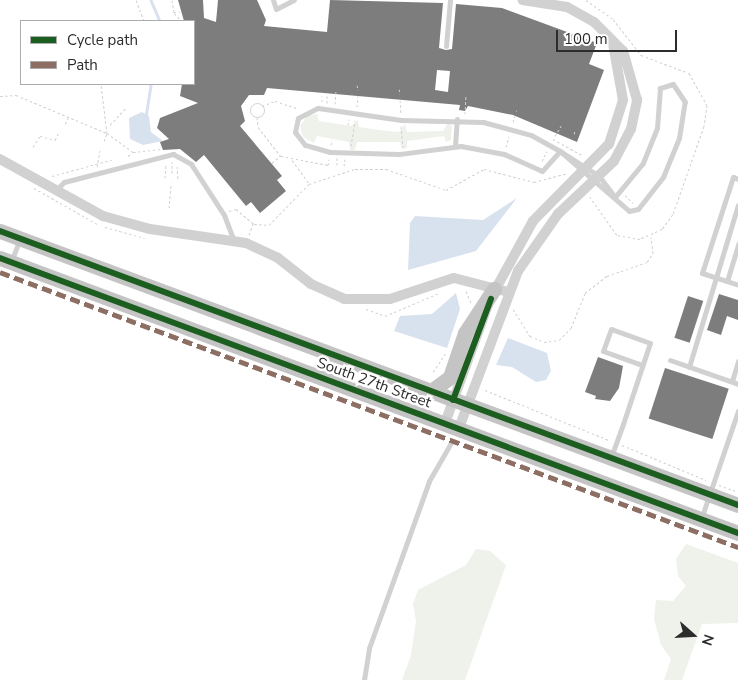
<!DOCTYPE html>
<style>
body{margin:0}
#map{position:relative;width:738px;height:680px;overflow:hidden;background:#fff;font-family:"Nunito Sans",sans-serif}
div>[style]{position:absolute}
.green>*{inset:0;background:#eef2eb}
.water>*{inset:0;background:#d8e2ee}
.stream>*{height:2.5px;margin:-1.25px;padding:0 1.25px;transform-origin:1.25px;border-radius:1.25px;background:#d8e2ee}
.building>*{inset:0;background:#7d7d7d;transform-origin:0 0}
.path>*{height:1px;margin-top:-0.5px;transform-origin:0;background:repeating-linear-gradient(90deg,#d1d1d1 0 2.5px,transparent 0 5px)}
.path>.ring{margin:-0.5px;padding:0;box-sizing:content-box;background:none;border:1px solid #d1d1d1;border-radius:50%}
.service>*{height:5px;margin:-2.5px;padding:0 2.5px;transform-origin:2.5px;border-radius:2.5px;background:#d1d1d1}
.minor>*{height:10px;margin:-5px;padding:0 5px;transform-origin:5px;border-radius:5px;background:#d1d1d1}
.primary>*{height:15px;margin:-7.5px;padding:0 7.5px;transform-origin:7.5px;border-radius:7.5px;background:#c4c4c4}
.quiet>*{height:5px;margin-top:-2.5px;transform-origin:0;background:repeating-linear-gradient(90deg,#8d6e63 0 10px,transparent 0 15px)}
.cycleway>*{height:6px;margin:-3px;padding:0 3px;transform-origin:3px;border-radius:3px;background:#1b5e20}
span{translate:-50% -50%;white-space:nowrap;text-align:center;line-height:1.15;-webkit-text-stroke:5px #fff;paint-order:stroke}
.street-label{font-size:15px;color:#2c2c2c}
.legend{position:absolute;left:20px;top:20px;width:175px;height:65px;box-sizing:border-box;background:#fff;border:1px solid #ababab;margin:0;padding:6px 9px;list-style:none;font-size:15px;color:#2c2c2c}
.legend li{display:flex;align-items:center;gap:10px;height:25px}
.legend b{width:25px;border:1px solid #ababab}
.north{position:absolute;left:668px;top:610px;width:50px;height:50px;-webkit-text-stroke:4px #fff;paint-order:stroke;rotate:109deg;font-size:14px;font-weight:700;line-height:20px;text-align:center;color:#2c2c2c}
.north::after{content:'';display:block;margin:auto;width:18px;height:22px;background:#2c2c2c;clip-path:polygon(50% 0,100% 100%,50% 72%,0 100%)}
.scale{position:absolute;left:556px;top:30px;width:121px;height:22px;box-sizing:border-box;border:2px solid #2c2c2c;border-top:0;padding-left:6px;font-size:15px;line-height:18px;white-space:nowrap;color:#2c2c2c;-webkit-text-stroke:4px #fff;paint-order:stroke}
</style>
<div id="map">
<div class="green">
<i style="clip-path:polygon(317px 114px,319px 121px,351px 126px,358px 120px,359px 127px,379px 130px,399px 132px,405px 124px,407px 132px,443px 131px,448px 123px,452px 126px,451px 140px,446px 142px,444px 136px,407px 141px,407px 148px,402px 149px,400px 142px,357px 142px,355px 150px,350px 150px,349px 142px,317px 136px,314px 143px,303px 137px,300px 126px,307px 116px)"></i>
<i style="clip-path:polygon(686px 544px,738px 563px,738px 623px,702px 624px,682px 680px,664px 680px,671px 659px,661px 645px,654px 619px,656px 600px,673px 601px,686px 586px,678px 576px,676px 559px)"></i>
<i style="clip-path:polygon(476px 549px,490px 551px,506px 565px,465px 680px,402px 680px,411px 655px,416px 621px,413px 604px,418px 590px,466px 565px)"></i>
</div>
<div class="water">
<i style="clip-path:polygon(142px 112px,149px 116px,151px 132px,163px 141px,143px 145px,130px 139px,129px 118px)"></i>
<i style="clip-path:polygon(517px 198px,476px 251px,408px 270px,410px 223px,415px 216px,483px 220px)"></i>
<i style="clip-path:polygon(456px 293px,460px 309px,447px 348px,394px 331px,400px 316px,432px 314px)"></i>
<i style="clip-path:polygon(508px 338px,547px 353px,551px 371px,546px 380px,536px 382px,512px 367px,496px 365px)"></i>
</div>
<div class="stream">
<i style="left:151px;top:0;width:23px;rotate:67deg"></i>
<i style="left:146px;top:114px;width:30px;rotate:-81deg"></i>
</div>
<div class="building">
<i style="clip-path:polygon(evenodd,178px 0,203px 0,204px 18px,216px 22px,218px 0,257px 0,266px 20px,264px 26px,327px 32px,330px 0,443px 3px,439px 48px,446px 50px,452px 49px,456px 4px,502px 8px,597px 43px,589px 64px,604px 70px,577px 142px,513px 115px,468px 106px,465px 111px,459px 110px,460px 105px,267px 88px,264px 95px,249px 95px,241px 106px,245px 121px,240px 126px,282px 176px,277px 180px,286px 191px,260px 213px,251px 202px,246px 206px,204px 155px,196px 162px,180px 149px,163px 150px,160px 142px,169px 139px,157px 128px,160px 118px,198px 103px,180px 96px,182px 84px,194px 84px,194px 21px,184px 21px,178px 0,437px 70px,450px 71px,448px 92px,435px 90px,437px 70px)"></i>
<i style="clip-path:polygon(719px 294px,738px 300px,738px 320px,727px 316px,721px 335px,707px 330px)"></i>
<i style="left:688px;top:296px;width:16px;height:44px;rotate:18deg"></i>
<i style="clip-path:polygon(598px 357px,623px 366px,619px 388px,610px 401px,595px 399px,596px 396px,585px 392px)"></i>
<i style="left:665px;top:368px;width:67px;height:53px;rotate:18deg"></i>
</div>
<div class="path">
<i style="left:136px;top:0;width:22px;rotate:69deg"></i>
<i style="left:172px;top:0;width:12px;rotate:81deg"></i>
<i style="left:174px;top:12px;width:6px"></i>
<i style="left:586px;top:0;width:33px;rotate:35deg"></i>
<i style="left:613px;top:19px;width:46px;rotate:52.1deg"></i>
<i style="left:641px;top:55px;width:51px;rotate:20.6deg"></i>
<i style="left:689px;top:73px;width:37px;rotate:61deg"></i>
<i style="left:707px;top:105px;width:21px;rotate:98deg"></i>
<i style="left:704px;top:126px;width:93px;rotate:109.4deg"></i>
<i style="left:673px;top:214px;width:19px;rotate:126deg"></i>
<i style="left:662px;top:229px;width:24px;rotate:156deg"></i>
<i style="left:640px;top:239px;width:23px;rotate:-170deg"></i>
<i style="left:617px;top:235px;width:47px;rotate:-125.4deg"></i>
<i style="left:174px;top:13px;width:11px;rotate:45deg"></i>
<i style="left:129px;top:84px;width:4px"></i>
<i style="left:357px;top:85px;width:5px;rotate:79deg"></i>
<i style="left:399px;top:89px;width:5px;rotate:79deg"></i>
<i style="left:0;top:96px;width:16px;rotate:-4deg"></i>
<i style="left:16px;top:95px;width:99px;rotate:22.7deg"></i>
<i style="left:107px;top:133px;width:49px;rotate:-97deg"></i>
<i style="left:400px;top:100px;width:14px;rotate:86deg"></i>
<i style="left:322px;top:102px;width:6px;rotate:-90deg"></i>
<i style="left:327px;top:103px;width:7px;rotate:-90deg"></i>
<i class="ring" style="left:250px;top:103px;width:13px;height:13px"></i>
<i style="left:335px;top:104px;width:13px;rotate:-86deg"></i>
<i style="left:262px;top:106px;width:14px;rotate:-21deg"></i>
<i style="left:275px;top:101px;width:25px;rotate:18deg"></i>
<i style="left:357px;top:107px;width:11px;rotate:-85deg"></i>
<i style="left:516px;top:111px;width:1px;rotate:-45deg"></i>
<i style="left:465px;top:114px;width:18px;rotate:-87deg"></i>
<i style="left:257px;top:117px;width:10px;rotate:84deg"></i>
<i style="left:258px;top:127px;width:37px;rotate:52deg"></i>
<i style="left:281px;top:156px;width:48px;rotate:10.8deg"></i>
<i style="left:328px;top:165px;width:6px;rotate:-81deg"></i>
<i style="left:513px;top:122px;width:7px;rotate:-74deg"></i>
<i style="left:65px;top:124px;width:7px;rotate:-63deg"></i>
<i style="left:110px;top:125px;width:23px;rotate:-47deg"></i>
<i style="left:348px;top:125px;width:6px;rotate:-81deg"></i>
<i style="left:401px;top:126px;width:21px;rotate:85deg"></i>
<i style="left:574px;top:134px;width:3px;rotate:-72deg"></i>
<i style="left:555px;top:136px;width:12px;rotate:-59deg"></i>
<i style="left:553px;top:139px;width:35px;rotate:29deg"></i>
<i style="left:104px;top:141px;width:9px;rotate:-69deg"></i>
<i style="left:107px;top:133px;width:32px;rotate:36deg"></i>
<i style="left:133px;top:152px;width:29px;rotate:-6deg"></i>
<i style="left:331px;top:145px;width:5px;rotate:-79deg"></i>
<i style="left:351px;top:146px;width:26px;rotate:-81deg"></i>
<i style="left:33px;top:147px;width:13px;rotate:-58deg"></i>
<i style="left:40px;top:136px;width:16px;rotate:15deg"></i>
<i style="left:55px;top:140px;width:9px;rotate:-63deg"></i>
<i style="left:506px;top:147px;width:11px;rotate:-75deg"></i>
<i style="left:128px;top:156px;width:6px;rotate:-39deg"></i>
<i style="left:292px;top:160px;width:29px;rotate:54deg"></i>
<i style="left:542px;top:161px;width:11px;rotate:-63deg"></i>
<i style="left:272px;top:163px;width:11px;rotate:-41deg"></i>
<i style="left:337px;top:165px;width:7px;rotate:-90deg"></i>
<i style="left:177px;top:166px;width:13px;rotate:86deg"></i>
<i style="left:344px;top:166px;width:7px;rotate:-82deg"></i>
<i style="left:97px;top:167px;width:17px;rotate:-80deg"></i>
<i style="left:172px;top:173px;width:11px;rotate:-90deg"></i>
<i style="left:52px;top:176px;width:64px;rotate:-15.3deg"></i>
<i style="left:165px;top:178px;width:13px;rotate:-86deg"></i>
<i style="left:34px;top:188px;width:73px;rotate:29.7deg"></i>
<i style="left:625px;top:195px;width:11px;rotate:45deg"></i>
<i style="left:169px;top:208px;width:25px;rotate:-85deg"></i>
<i style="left:229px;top:211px;width:7px;rotate:-16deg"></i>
<i style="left:236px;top:209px;width:23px;rotate:40deg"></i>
<i style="left:254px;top:224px;width:15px;rotate:4deg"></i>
<i style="left:269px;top:225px;width:57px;rotate:-45.7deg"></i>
<i style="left:309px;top:184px;width:48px;rotate:-18.1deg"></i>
<i style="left:355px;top:169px;width:31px"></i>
<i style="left:386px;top:169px;width:64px;rotate:19.3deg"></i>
<i style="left:446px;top:190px;width:43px;rotate:-28.9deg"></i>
<i style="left:484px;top:169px;width:52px;rotate:14.6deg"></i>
<i style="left:534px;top:182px;width:34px;rotate:-15deg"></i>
<i style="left:105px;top:227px;width:41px;rotate:15.4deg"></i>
<i style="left:249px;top:235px;width:12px;rotate:-70deg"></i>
<i style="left:466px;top:291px;width:13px;rotate:67deg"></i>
<i style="left:366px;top:309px;width:20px;rotate:20deg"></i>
<i style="left:385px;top:316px;width:59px;rotate:-23.1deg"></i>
<i style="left:513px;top:309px;width:32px;rotate:58deg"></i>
<i style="left:530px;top:336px;width:15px;rotate:23deg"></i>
<i style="left:544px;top:342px;width:15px;rotate:-8deg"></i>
<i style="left:559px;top:340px;width:17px;rotate:-45deg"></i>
<i style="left:571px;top:328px;width:38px;rotate:-68deg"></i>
<i style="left:585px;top:293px;width:28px;rotate:-38deg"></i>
<i style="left:607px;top:276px;width:42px;rotate:-19.3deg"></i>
<i style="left:647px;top:262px;width:11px;rotate:-56deg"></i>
<i style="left:653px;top:253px;width:16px;rotate:-97deg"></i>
<i style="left:433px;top:372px;width:22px;rotate:-56deg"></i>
<i style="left:485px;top:390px;width:134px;rotate:22deg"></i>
<i style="left:622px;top:445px;width:91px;rotate:22.6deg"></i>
<i style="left:719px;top:485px;width:20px;rotate:20deg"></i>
</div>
<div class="service">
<i style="left:273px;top:0;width:9px;rotate:72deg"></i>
<i style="left:276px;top:9px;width:20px;rotate:-27deg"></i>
<i style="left:446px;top:46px;width:46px;rotate:-85deg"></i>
<i style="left:318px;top:108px;width:84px;rotate:8.2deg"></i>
<i style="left:401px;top:120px;width:82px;rotate:1.4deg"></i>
<i style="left:483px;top:122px;width:50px;rotate:15.2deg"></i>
<i style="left:531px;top:135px;width:33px;rotate:29deg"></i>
<i style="left:560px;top:151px;width:27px;rotate:132deg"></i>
<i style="left:542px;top:171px;width:42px;rotate:-155.9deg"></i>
<i style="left:504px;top:154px;width:44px;rotate:-169.5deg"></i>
<i style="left:461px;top:146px;width:63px;rotate:172.6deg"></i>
<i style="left:399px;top:154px;width:69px;rotate:-178.3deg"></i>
<i style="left:330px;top:152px;width:26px;rotate:-164deg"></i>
<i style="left:305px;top:145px;width:16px;rotate:-128deg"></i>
<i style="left:295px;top:132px;width:14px;rotate:-78deg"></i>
<i style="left:298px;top:118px;width:22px;rotate:-27deg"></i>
<i style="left:455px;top:146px;width:27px;rotate:-86deg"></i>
<i style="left:560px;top:151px;width:91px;rotate:41deg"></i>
<i style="left:629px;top:211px;width:9px;rotate:-13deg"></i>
<i style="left:638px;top:209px;width:41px;rotate:-52deg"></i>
<i style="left:663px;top:177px;width:42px;rotate:-67.7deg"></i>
<i style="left:679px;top:138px;width:36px;rotate:-81deg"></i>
<i style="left:685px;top:102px;width:22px;rotate:-124deg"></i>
<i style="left:673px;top:84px;width:14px;rotate:163deg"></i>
<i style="left:660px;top:88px;width:40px;rotate:94.3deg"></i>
<i style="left:657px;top:128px;width:38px;rotate:112deg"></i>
<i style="left:643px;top:163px;width:44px;rotate:129.5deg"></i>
<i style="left:560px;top:151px;width:46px;rotate:32.7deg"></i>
<i style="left:599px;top:176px;width:26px;rotate:53deg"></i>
<i style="left:738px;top:179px;width:5px;rotate:-158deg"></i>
<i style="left:733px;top:177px;width:101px;rotate:107.9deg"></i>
<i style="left:702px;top:273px;width:38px;rotate:18deg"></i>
<i style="left:55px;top:191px;width:13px;rotate:-45deg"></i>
<i style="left:64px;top:182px;width:113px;rotate:-14.4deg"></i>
<i style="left:173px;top:154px;width:21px;rotate:29deg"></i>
<i style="left:191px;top:164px;width:61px;rotate:57.1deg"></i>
<i style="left:224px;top:215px;width:25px;rotate:69deg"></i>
<i style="left:11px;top:262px;width:25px;rotate:-69deg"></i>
<i style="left:727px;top:281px;width:39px;rotate:-73deg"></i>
<i style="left:670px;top:360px;width:72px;rotate:19.4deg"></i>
<i style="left:689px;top:367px;width:169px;rotate:-73.2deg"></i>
<i style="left:732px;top:381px;width:21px;rotate:-73deg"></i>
<i style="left:611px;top:457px;width:35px;rotate:-70deg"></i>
<i style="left:623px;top:424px;width:85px;rotate:-71.6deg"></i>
<i style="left:650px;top:343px;width:41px;rotate:-160.3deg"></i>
<i style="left:611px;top:329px;width:23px;rotate:110deg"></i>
<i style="left:603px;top:351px;width:41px;rotate:19.7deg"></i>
<i style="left:701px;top:519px;width:114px;rotate:-71.1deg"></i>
<i style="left:364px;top:680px;width:32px;rotate:-81deg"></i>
<i style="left:369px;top:648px;width:177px;rotate:-70.2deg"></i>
<i style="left:429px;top:481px;width:46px;rotate:-60.1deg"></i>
</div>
<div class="minor">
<i style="left:0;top:159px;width:118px;rotate:29deg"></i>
<i style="left:103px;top:216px;width:49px;rotate:15.5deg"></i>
<i style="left:150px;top:229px;width:97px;rotate:8.3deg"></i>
<i style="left:246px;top:243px;width:35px;rotate:25deg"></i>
<i style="left:278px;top:258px;width:42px;rotate:38.2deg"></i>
<i style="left:311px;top:284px;width:36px;rotate:24deg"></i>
<i style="left:344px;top:299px;width:46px"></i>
<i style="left:390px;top:299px;width:67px;rotate:-18.2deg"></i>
<i style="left:454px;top:278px;width:56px;rotate:14.5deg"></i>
<i style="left:494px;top:292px;width:81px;rotate:-61.2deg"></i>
<i style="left:533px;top:221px;width:108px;rotate:-45.4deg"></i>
<i style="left:609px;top:144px;width:46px;rotate:-72.3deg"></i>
<i style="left:623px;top:100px;width:57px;rotate:-100.1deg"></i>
<i style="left:445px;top:423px;width:126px;rotate:-70deg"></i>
<i style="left:459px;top:428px;width:168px;rotate:-69.4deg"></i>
<i style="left:518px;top:271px;width:70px;rotate:-54.9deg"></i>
<i style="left:558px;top:214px;width:77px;rotate:-43.4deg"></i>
<i style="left:614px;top:161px;width:36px;rotate:-62deg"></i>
<i style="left:631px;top:129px;width:30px;rotate:-78deg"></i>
<i style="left:637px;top:100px;width:51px;rotate:-105.9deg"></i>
<i style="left:623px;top:51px;width:41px;rotate:-135deg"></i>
<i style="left:594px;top:22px;width:31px;rotate:-151deg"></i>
<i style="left:567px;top:7px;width:45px;rotate:-171deg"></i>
</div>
<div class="primary">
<i style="left:0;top:231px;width:787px;rotate:20.37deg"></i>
<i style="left:0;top:258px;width:788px;rotate:20.44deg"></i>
<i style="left:431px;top:391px;width:24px;rotate:-36deg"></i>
<i style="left:450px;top:377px;width:46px;rotate:-71.2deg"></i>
<i style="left:465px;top:333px;width:53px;rotate:-56.6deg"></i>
</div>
<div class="quiet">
<i style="left:0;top:272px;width:788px;rotate:20.44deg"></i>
</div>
<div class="cycleway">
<i style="left:0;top:231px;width:787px;rotate:20.37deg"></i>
<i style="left:0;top:258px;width:788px;rotate:20.44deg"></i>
<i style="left:453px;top:400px;width:108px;rotate:-69.4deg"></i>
</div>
<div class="street-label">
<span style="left:374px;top:383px;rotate:20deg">South 27th Street</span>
</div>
<ul class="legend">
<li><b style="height:6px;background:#1b5e20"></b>Cycle path</li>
<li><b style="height:6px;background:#8d6e63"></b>Path</li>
</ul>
<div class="north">N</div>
<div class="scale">100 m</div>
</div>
